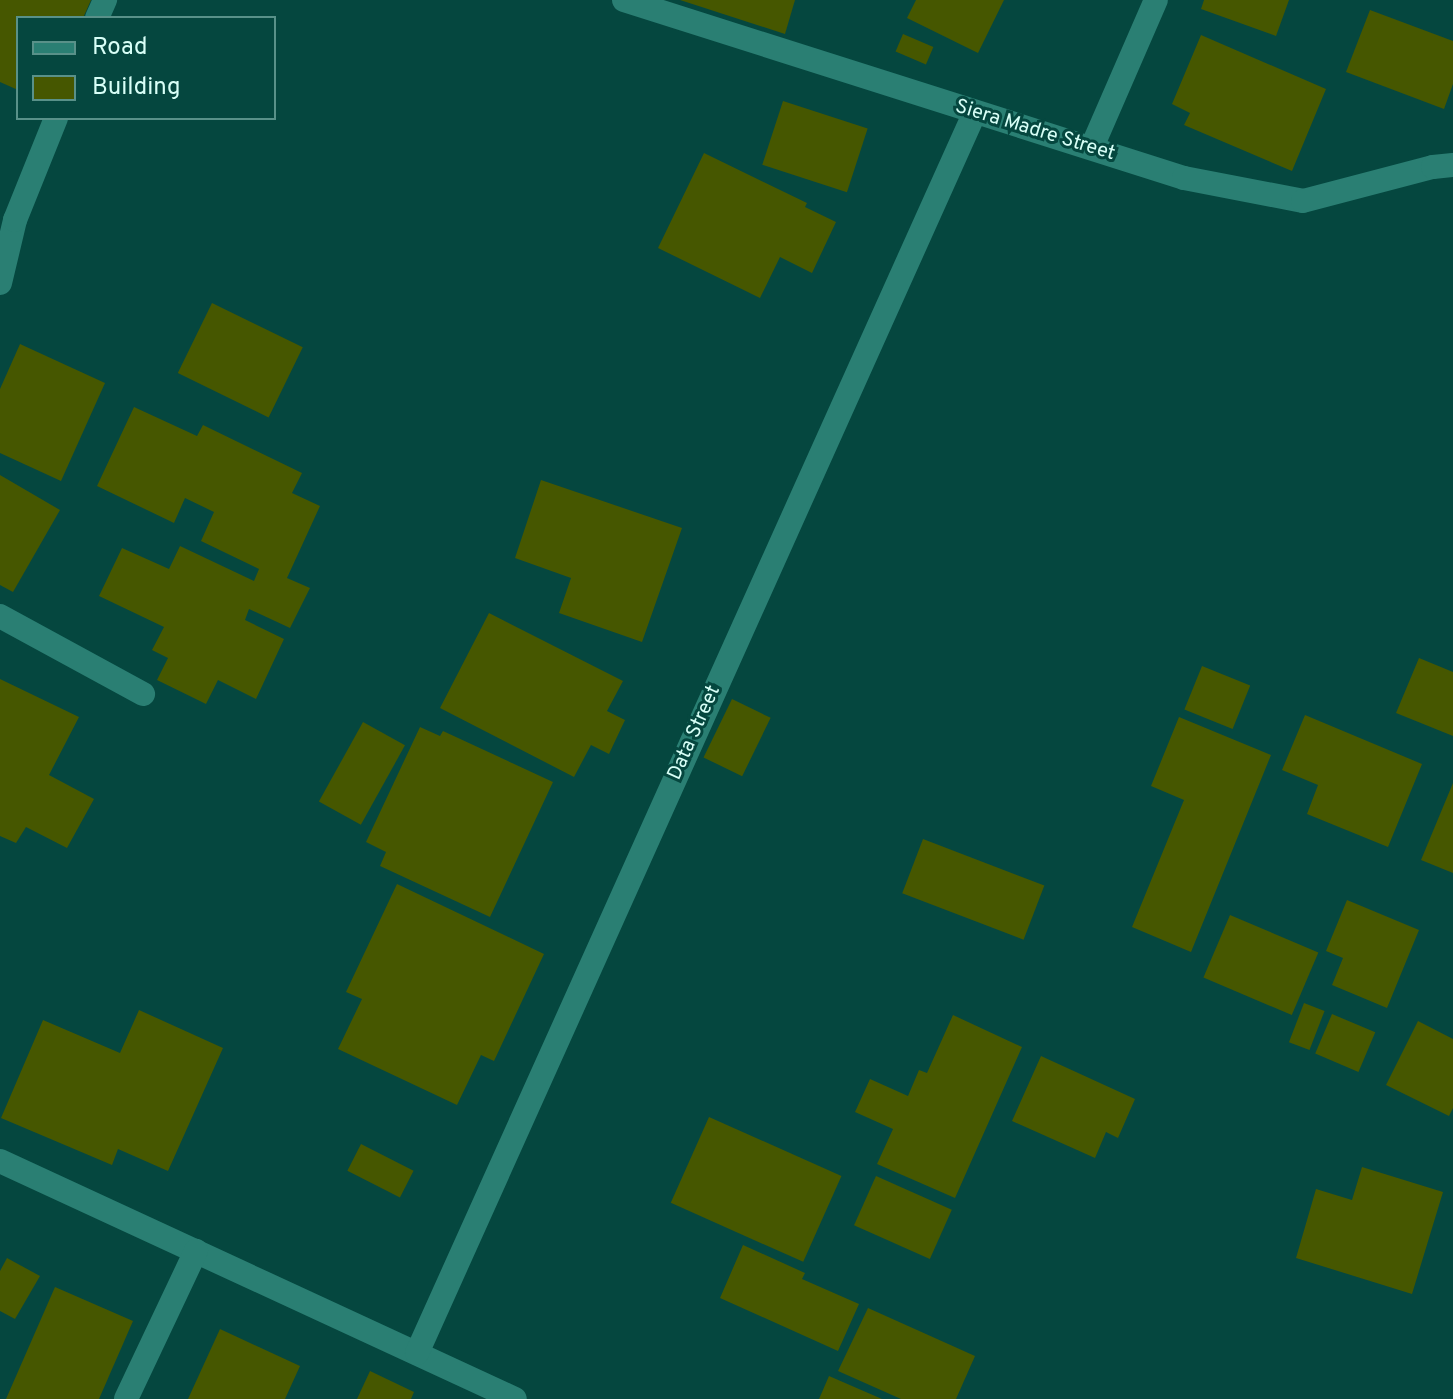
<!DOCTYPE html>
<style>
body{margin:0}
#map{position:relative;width:1453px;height:1399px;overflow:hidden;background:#05473f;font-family:Overpass,sans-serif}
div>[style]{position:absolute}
.building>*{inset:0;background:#465700;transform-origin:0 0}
.minor>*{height:24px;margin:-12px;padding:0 12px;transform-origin:12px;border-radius:12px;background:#2a7f73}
span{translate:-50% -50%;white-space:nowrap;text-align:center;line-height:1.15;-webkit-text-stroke:6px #05473f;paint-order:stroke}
.street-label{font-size:20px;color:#d8fff7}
.legend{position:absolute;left:16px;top:16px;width:260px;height:104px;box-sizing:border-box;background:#05473f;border:2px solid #599189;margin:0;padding:10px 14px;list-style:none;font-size:24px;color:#d8fff7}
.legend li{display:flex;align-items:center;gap:16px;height:40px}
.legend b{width:40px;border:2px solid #599189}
</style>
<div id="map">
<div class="building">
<i style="clip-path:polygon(0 0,91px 0,83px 18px,18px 18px,18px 90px,0 82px)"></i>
<i style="clip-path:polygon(680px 0,795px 0,785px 34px)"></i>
<i style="clip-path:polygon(916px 0,1004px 0,978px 53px,907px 18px)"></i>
<i style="clip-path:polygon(1204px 0,1289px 0,1276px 36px,1201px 9px)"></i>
<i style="clip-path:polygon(1370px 10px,1453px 41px,1453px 84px,1444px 109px,1346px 72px)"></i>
<i style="left:903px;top:34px;width:33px;height:19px;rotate:23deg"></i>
<i style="clip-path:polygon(1201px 35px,1326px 89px,1292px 171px,1184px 125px,1190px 113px,1172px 104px)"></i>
<i style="left:783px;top:101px;width:89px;height:67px;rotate:18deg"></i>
<i style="clip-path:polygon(704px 153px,807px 203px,805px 207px,836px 222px,812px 273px,780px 257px,760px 298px,658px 248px)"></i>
<i style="left:212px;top:303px;width:101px;height:78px;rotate:26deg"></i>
<i style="clip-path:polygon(20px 344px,105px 383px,61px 481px,0 453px,0 389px)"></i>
<i style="clip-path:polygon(134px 407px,197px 436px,203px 425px,302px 473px,292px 493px,320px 506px,287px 578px,310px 588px,290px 628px,249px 609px,245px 620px,284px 639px,256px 699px,218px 680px,206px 704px,157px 680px,168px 658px,152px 650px,164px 627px,99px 596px,122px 548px,169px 569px,180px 546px,254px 581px,259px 569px,201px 541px,214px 512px,185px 498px,174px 523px,97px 486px)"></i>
<i style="clip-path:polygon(0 475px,60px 510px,13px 592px,0 585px)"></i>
<i style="clip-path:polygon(541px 480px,682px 528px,642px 642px,559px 613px,571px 578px,515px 558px)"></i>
<i style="clip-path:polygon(489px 613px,623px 681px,607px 711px,625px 720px,609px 754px,591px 745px,574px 777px,440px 708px)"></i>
<i style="clip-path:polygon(1419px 658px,1453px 672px,1453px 736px,1396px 713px)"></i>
<i style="left:1202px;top:666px;width:52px;height:47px;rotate:22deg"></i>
<i style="clip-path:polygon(0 679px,79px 717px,49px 775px,94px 799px,67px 848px,26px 827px,16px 843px,0 836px)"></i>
<i style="left:732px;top:699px;width:43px;height:65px;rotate:26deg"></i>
<i style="clip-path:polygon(1305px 715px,1422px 764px,1388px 847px,1307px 814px,1318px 785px,1282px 770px)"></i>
<i style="clip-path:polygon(1179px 717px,1271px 755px,1191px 952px,1132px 927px,1184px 800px,1151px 786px)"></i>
<i style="left:363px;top:722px;width:48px;height:91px;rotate:29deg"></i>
<i style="clip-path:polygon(420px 727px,440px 736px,443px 731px,553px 782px,490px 917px,380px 866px,386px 852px,366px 842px)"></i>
<i style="clip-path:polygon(1453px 783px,1453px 873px,1421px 860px)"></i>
<i style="left:923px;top:839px;width:130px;height:58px;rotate:21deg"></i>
<i style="clip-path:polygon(397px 884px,544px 954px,494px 1061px,481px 1055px,457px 1105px,338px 1049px,362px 999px,346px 992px)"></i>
<i style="clip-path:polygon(1347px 900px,1419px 930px,1387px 1008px,1332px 985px,1343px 958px,1326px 951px)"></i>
<i style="left:1230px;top:915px;width:96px;height:68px;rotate:23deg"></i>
<i style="left:1304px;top:1003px;width:22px;height:42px;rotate:21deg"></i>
<i style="clip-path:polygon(139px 1010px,223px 1048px,168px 1171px,118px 1149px,112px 1165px,1px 1118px,43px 1020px,120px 1053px)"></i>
<i style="left:1332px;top:1014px;width:47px;height:43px;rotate:23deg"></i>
<i style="clip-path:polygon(953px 1015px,1022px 1047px,955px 1198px,877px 1164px,893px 1129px,855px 1112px,870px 1079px,908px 1096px,919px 1070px,927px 1073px)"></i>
<i style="clip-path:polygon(1418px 1021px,1453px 1039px,1453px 1108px,1449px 1116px,1386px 1085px)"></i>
<i style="clip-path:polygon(1041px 1056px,1135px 1099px,1118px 1138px,1106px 1132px,1095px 1158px,1012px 1121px)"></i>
<i style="left:709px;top:1117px;width:145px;height:94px;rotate:24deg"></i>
<i style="left:361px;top:1144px;width:59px;height:30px;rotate:27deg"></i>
<i style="clip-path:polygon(1362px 1167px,1443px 1192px,1412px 1294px,1296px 1258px,1316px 1189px,1352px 1200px)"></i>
<i style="left:876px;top:1176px;width:83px;height:54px;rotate:24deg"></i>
<i style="clip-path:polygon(743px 1245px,805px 1273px,802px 1279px,859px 1304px,838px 1351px,720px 1298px)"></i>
<i style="clip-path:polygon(7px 1258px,40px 1276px,15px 1319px,0 1311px,0 1271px)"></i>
<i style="clip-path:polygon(55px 1287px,133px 1321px,99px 1399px,6px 1399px)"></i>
<i style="clip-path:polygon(868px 1308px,975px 1356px,956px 1399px,901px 1399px,838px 1371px)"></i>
<i style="clip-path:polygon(220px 1329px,300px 1366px,285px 1399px,188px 1399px)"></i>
<i style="clip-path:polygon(370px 1371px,414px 1392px,411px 1399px,357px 1399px)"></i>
<i style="clip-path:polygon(829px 1376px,882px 1399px,819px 1399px)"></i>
</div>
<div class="minor">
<i style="left:624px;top:0;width:588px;rotate:17.63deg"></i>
<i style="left:1184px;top:178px;width:121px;rotate:10.9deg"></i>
<i style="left:1303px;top:201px;width:134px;rotate:-14.7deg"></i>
<i style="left:1433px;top:167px;width:20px;rotate:-6deg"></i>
<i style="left:97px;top:18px;width:20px;rotate:-66deg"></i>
<i style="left:1092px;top:147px;width:160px;rotate:-66.5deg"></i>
<i style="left:0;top:283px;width:65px;rotate:-76.6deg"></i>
<i style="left:15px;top:220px;width:110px;rotate:-68.1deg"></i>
<i style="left:0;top:616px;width:163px;rotate:28.6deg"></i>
<i style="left:0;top:1161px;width:567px;rotate:24.8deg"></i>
<i style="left:417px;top:1353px;width:1358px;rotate:-65.79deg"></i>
<i style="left:126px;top:1399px;width:164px;rotate:-64.7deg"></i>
</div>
<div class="street-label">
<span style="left:1035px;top:131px;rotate:17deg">Siera Madre Street</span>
<span style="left:695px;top:733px;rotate:-66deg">Data Street</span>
</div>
<ul class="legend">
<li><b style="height:10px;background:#2a7f73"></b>Road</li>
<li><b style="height:22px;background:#465700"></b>Building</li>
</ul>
</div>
